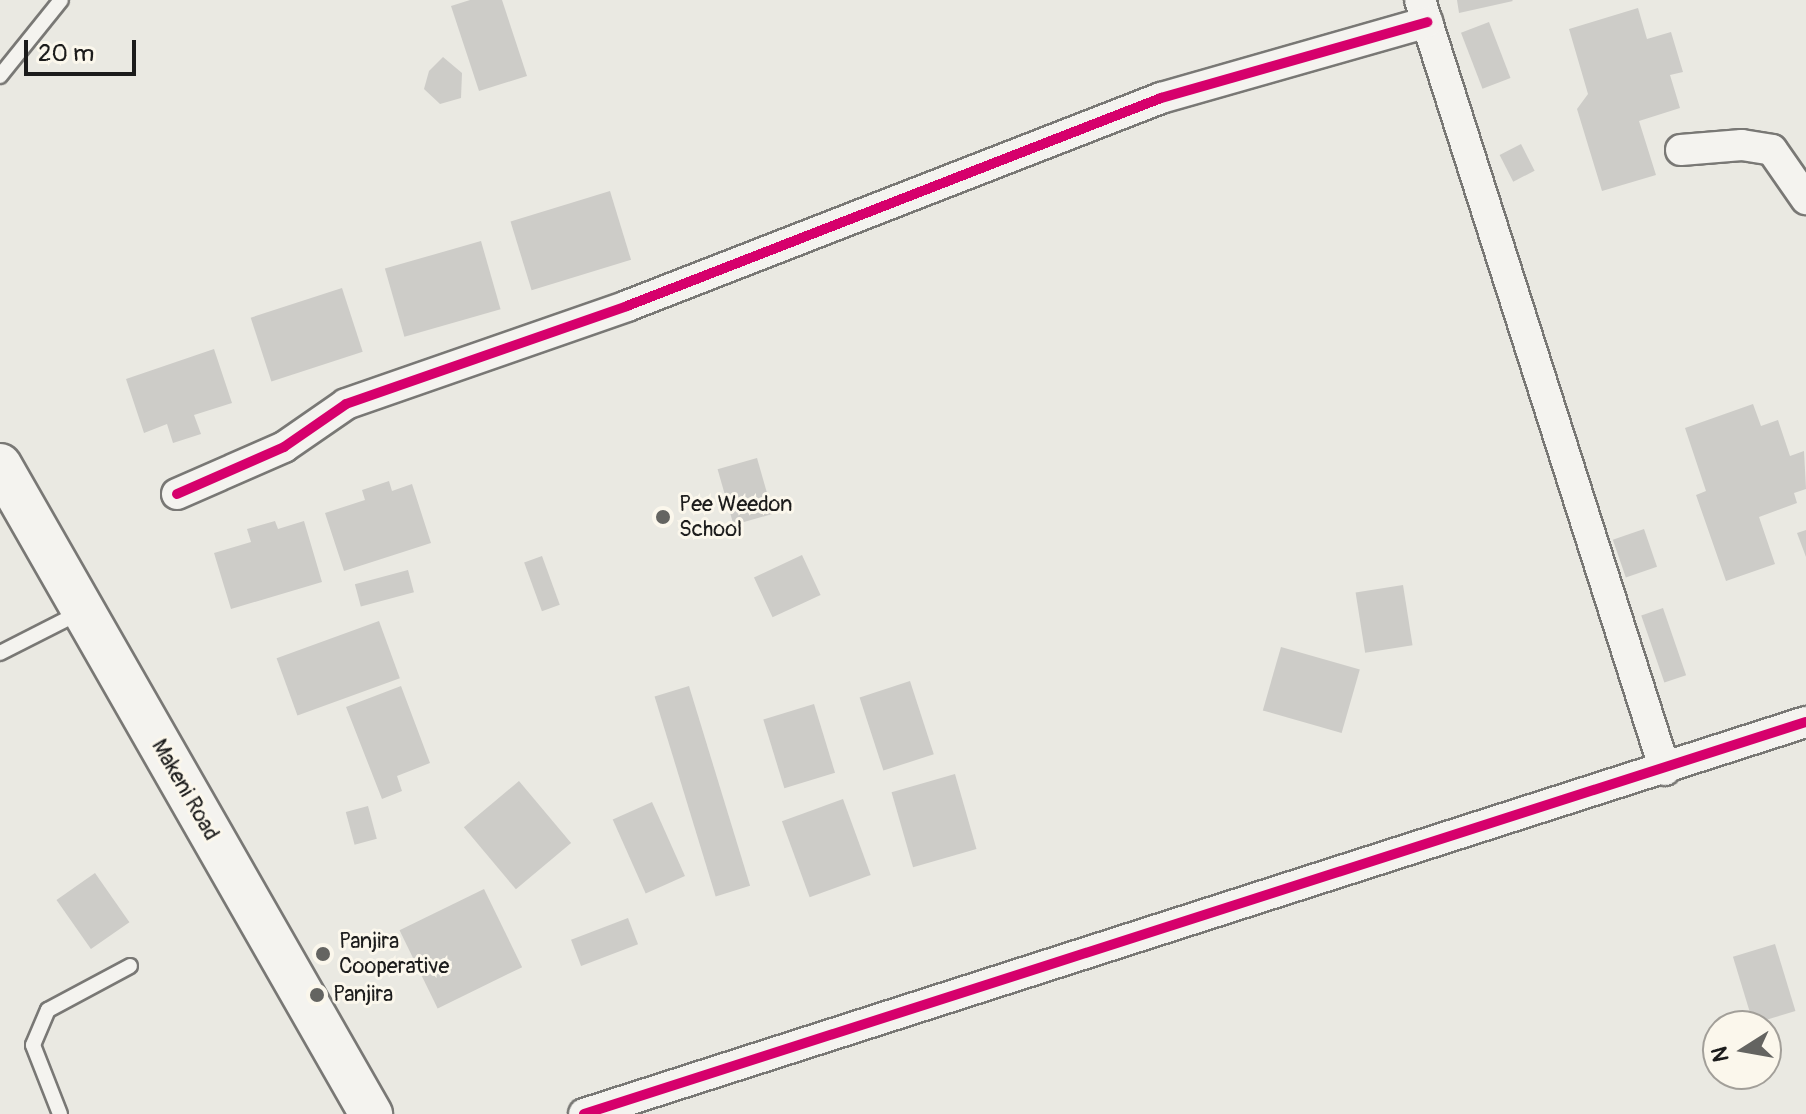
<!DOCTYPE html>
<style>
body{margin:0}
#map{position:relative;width:1806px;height:1114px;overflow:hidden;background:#eae9e2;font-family:Pangolin,sans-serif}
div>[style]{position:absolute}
.building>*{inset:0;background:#cdccc8;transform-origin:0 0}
.roads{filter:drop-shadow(2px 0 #797875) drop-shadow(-2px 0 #797875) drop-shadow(0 2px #797875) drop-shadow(0 -2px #797875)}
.lane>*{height:14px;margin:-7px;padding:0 7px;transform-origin:7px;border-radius:7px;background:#f4f3ef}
.street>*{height:30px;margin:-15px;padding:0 15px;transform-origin:15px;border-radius:15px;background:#f4f3ef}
.secondary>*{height:42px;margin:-21px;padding:0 21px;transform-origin:21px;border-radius:21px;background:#f4f3ef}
.cycleway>*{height:10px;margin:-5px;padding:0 5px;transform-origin:5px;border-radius:5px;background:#d6006c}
.dots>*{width:22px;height:22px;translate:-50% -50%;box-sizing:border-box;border:4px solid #fbf7ec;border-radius:50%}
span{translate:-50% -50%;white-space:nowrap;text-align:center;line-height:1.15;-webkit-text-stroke:6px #fbf7ec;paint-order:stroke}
.poi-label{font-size:22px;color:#1c1c1c}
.left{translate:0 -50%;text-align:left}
.street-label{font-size:22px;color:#1c1c1c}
.north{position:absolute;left:1702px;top:1010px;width:80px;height:80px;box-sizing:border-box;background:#fbf7ec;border:2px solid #a29f99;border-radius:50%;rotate:259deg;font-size:22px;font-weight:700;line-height:32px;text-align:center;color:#1c1c1c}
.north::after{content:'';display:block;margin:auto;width:28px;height:36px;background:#646461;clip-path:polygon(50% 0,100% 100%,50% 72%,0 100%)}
.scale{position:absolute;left:24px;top:40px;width:112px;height:36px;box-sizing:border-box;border:4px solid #1c1c1c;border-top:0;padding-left:10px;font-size:24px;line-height:28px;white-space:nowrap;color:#1c1c1c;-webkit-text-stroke:6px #fbf7ec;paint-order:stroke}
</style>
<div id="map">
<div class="building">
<i style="clip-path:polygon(470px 0,502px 0,527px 76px,479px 91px,451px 6px)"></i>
<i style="clip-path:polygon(1457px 0,1512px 0,1513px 1px,1459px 13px)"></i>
<i style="clip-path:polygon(1638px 8px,1647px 39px,1671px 32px,1683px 72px,1670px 75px,1680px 108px,1639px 121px,1656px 175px,1602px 191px,1577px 109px,1588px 94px,1569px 29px)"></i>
<i style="left:1489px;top:22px;width:60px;height:30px;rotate:69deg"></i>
<i style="clip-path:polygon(443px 57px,462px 73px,461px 98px,440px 104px,424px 89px,429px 71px)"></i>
<i style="left:1521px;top:144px;width:30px;height:24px;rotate:63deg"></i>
<i style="left:610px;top:191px;width:72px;height:104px;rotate:73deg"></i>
<i style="left:481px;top:241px;width:71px;height:100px;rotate:74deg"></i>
<i style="left:342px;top:288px;width:67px;height:96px;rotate:72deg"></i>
<i style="clip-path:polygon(214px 349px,232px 403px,194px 415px,201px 434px,173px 443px,167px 424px,144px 433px,126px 379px)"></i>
<i style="clip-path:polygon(1753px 404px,1761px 426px,1778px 420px,1790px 456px,1804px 451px,1806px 489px,1794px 493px,1797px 503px,1759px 517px,1775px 564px,1726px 581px,1696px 495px,1706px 491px,1685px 428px)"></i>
<i style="left:757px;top:458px;width:58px;height:41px;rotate:74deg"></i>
<i style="clip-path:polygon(389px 481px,392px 491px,412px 484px,431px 543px,344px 571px,325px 513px,365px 500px,362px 490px)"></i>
<i style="clip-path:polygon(275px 521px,278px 529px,304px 521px,322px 582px,231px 609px,214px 553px,251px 542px,247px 529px)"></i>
<i style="left:1644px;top:529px;width:40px;height:33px;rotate:71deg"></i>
<i style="clip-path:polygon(1806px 530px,1806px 557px,1797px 533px)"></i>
<i style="left:802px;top:555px;width:44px;height:53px;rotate:65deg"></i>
<i style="left:542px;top:556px;width:52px;height:19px;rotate:70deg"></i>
<i style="left:408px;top:570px;width:23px;height:55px;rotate:75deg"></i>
<i style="left:1403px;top:585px;width:61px;height:48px;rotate:81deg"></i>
<i style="left:1663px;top:608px;width:71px;height:23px;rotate:71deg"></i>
<i style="left:379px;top:621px;width:61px;height:109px;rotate:70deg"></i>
<i style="left:1281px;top:647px;width:82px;height:66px;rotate:16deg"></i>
<i style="left:910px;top:681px;width:77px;height:53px;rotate:72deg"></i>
<i style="clip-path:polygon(401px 686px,430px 763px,397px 776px,402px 791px,382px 799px,346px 707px)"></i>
<i style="left:689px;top:686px;width:209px;height:36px;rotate:73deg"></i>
<i style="left:814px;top:704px;width:72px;height:53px;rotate:73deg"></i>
<i style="left:955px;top:774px;width:78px;height:66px;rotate:74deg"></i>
<i style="left:519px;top:781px;width:81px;height:72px;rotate:50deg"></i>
<i style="left:843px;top:799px;width:81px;height:65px;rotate:70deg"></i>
<i style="left:652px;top:802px;width:81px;height:43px;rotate:66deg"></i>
<i style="left:368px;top:806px;width:34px;height:23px;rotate:75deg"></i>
<i style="left:95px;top:873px;width:60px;height:47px;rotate:55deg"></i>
<i style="left:484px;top:889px;width:87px;height:94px;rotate:64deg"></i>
<i style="left:628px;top:918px;width:28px;height:61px;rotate:69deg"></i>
<i style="left:1775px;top:944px;width:70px;height:44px;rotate:73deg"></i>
</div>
<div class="roads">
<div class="lane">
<i style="left:0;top:76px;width:97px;rotate:-51.2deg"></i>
<i style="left:0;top:653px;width:89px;rotate:-26.9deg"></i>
<i style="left:60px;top:1114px;width:74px;rotate:-111.4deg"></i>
<i style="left:33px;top:1045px;width:38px;rotate:-67deg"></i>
<i style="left:48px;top:1010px;width:93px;rotate:-28.2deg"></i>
</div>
<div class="street">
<i style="left:1420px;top:0;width:808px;rotate:72.35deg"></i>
<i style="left:1681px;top:150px;width:61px;rotate:-4.7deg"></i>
<i style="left:1742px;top:145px;width:30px;rotate:9deg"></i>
<i style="left:1772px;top:150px;width:60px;rotate:55.2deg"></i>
<i style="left:177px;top:494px;width:117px;rotate:-23.7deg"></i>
<i style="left:284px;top:447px;width:75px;rotate:-34.7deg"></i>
<i style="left:346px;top:404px;width:298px;rotate:-19.2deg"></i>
<i style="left:627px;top:306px;width:573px;rotate:-21.28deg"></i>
<i style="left:1161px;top:98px;width:277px;rotate:-15.9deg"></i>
<i style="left:584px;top:1114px;width:1283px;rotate:-17.79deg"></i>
</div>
<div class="secondary">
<i style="left:0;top:465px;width:748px;rotate:60.25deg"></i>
</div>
</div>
<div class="cycleway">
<i style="left:177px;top:494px;width:117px;rotate:-23.7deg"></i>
<i style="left:284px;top:447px;width:75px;rotate:-34.7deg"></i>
<i style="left:346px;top:404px;width:298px;rotate:-19.2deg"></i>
<i style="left:627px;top:306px;width:573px;rotate:-21.28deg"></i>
<i style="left:1161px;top:98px;width:277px;rotate:-15.9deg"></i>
<i style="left:584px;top:1114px;width:1283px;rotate:-17.79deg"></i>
</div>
<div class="dots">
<i style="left:663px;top:517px;background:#646461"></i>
<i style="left:323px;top:954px;background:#646461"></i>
<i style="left:317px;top:995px;background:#646461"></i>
</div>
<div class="poi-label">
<span class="left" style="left:679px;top:517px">Pee Weedon<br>School</span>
<span class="left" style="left:339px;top:954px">Panjira<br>Cooperative</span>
<span class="left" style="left:333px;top:995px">Panjira</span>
</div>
<div class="street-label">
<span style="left:185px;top:790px;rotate:60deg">Makeni Road</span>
</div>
<div class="north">N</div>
<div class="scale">20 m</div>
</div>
